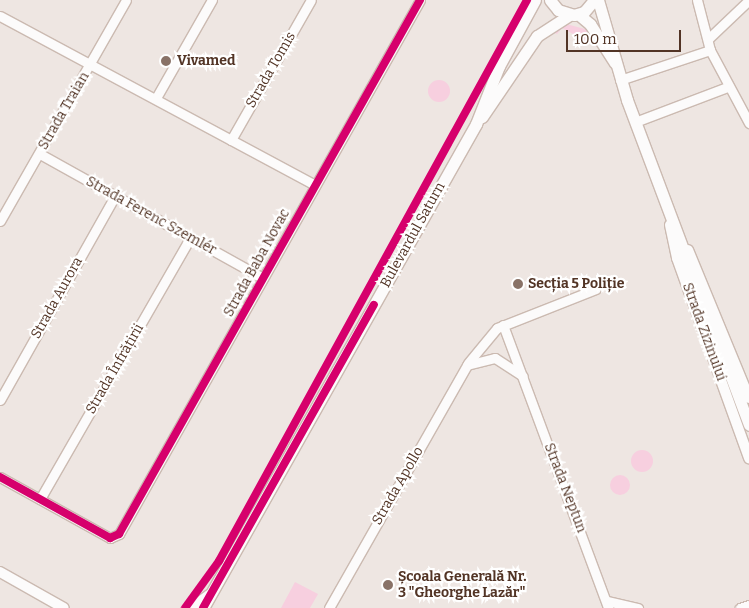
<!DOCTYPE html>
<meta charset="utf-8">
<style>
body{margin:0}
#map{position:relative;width:749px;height:608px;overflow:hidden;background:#eee6e2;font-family:Bitter,serif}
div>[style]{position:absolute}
.green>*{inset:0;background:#f7cfdf}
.round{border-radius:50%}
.roads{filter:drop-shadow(1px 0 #cbbab1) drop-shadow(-1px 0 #cbbab1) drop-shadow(0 1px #cbbab1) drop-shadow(0 -1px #cbbab1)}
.minor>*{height:9px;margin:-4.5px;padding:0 4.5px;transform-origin:4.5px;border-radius:4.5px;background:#fcfbfb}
.tertiary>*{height:10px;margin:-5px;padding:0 5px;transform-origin:5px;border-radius:5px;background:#fcfbfb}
.secondary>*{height:11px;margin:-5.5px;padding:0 5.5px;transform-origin:5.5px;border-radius:5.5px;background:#fcfbfb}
.cycleway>*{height:8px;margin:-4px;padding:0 4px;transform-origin:4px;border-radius:4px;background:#d6006c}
.dots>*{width:14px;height:14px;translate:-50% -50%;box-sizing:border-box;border:2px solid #fff;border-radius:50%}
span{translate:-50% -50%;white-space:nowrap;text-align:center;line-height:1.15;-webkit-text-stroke:4.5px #fff;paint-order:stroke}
.poi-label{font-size:14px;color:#523425;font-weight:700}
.left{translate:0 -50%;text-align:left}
.street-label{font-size:14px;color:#523425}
.scale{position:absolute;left:566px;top:30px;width:115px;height:22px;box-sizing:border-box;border:2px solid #523425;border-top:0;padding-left:6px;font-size:15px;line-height:18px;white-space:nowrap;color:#523425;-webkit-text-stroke:4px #fff;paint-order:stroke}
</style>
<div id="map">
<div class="green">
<i style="clip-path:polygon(566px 24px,589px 30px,600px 45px,602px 55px,599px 48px,562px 28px,557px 34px,551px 31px)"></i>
<i class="round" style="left:428px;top:80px;width:22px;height:22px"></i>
<i class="round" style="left:631px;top:450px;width:22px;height:22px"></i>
<i class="round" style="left:610px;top:475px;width:20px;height:20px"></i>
<i style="clip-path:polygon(295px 582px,318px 594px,310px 608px,281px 608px)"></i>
</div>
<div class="roads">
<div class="minor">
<i style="left:697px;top:0;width:52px;rotate:75.4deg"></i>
<i style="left:710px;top:50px;width:83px;rotate:61.9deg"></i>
<i style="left:0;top:16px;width:357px;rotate:28.2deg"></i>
<i style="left:708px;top:39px;width:57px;rotate:-43.6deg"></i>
<i style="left:620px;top:80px;width:95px;rotate:-18.4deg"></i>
<i style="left:156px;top:98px;width:113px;rotate:-60.3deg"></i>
<i style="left:635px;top:122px;width:98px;rotate:-20.8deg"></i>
<i style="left:231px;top:140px;width:161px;rotate:-60.3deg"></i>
<i style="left:40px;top:154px;width:255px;rotate:29.1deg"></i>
<i style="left:0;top:221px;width:254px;rotate:-60.3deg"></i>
<i style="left:503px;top:325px;width:302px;rotate:69.6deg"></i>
<i style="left:468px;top:363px;width:45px;rotate:-50.4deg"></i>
<i style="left:497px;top:328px;width:106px;rotate:-21.5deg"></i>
<i style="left:0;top:400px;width:234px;rotate:-60.6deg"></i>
<i style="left:0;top:477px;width:126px;rotate:29deg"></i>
<i style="left:110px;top:538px;width:10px;rotate:-24deg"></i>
<i style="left:119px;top:534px;width:613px;rotate:-60.59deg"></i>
<i style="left:40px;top:499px;width:301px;rotate:-60.1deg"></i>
<i style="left:607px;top:601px;width:32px;rotate:13deg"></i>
<i style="left:329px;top:608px;width:279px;rotate:-60.4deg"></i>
<i style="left:467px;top:365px;width:29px;rotate:-14deg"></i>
<i style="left:495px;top:358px;width:33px;rotate:33deg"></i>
<i style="left:740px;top:608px;width:9px;rotate:-18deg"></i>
</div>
<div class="tertiary">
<i style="left:670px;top:225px;width:34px;rotate:78deg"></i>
<i style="left:677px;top:258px;width:213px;rotate:70.2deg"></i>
<i style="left:688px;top:250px;width:160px;rotate:67.6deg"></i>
<i style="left:0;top:572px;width:73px;rotate:29.4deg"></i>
</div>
<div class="secondary">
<i style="left:550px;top:0;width:13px;rotate:51deg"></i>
<i style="left:558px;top:10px;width:17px;rotate:17deg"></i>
<i style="left:574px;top:15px;width:10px;rotate:-17deg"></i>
<i style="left:584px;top:12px;width:16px;rotate:-50deg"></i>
<i style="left:598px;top:0;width:104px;rotate:73.8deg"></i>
<i style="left:627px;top:100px;width:347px;rotate:69.4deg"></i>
<i style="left:578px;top:14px;width:16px;rotate:40deg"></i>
<i style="left:590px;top:24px;width:46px;rotate:57.3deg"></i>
<i style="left:482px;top:117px;width:98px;rotate:-55.8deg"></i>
<i style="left:537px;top:36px;width:38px;rotate:-33deg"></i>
<i style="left:191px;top:608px;width:22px;rotate:-36deg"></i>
<i style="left:203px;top:608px;width:556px;rotate:-60.57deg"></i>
<i style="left:476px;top:124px;width:62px;rotate:-68.4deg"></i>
<i style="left:499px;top:66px;width:75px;rotate:-61.4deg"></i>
</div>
</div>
<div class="cycleway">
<i style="left:0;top:477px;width:126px;rotate:29deg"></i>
<i style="left:110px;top:538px;width:10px;rotate:-24deg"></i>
<i style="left:119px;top:534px;width:613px;rotate:-60.59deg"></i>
<i style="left:185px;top:608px;width:58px;rotate:-54.1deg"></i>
<i style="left:219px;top:561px;width:640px;rotate:-61.23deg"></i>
<i style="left:203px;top:608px;width:348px;rotate:-60.6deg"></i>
</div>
<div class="dots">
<i style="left:166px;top:61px;background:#897267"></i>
<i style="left:518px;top:284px;background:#897267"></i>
<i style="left:388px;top:585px;background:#897267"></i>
</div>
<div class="poi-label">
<span class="left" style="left:177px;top:61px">Vivamed</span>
<span class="left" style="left:528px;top:284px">Secția 5 Poliție</span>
<span class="left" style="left:398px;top:585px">Școala Generală Nr.<br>3 "Gheorghe Lazăr"</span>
</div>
<div class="street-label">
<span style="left:271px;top:70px;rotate:-60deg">Strada Tomis</span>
<span style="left:64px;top:111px;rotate:-60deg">Strada Traian</span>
<span style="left:151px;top:216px;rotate:29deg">Strada Ferenc Szemlér</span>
<span style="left:413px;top:235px;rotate:-61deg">Bulevardul Saturn</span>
<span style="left:257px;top:263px;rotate:-61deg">Strada Baba Novac</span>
<span style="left:57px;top:298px;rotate:-61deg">Strada Aurora</span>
<span style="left:704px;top:332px;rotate:70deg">Strada Zizinului</span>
<span style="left:115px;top:369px;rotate:-60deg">Strada Înfrățirii</span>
<span style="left:398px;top:486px;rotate:-60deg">Strada Apollo</span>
<span style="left:565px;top:488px;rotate:69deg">Strada Neptun</span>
</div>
<div class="scale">100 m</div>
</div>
